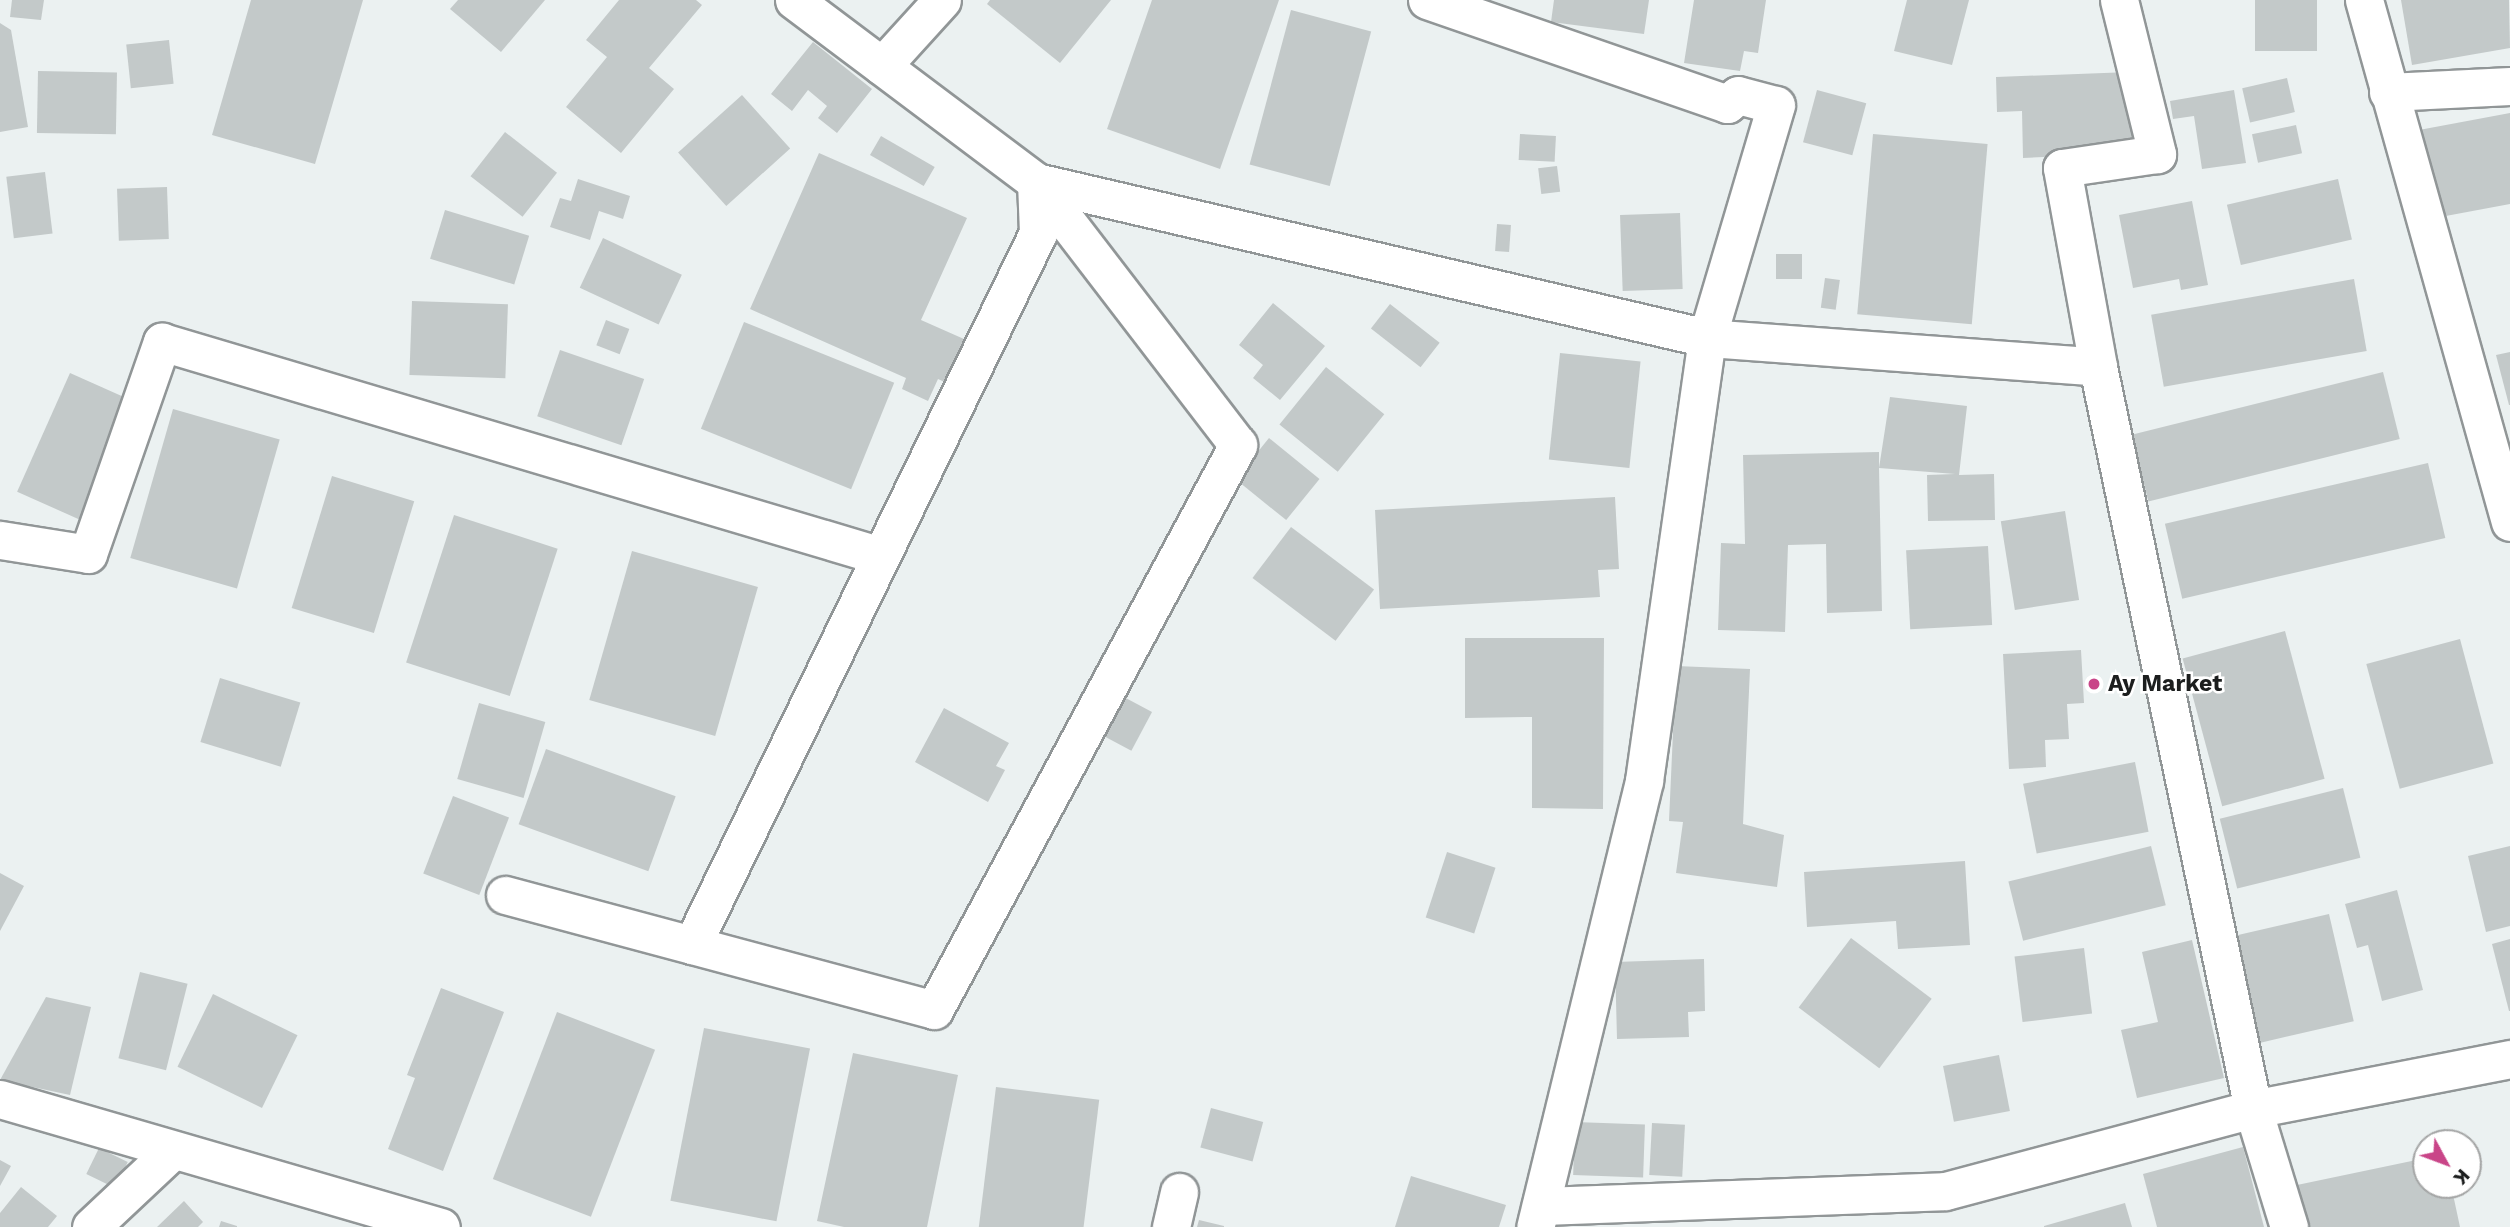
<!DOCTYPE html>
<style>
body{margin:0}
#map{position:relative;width:2510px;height:1227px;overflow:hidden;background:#ebf1f1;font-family:"Work Sans",sans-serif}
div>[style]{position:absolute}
.building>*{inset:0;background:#c3c9c9;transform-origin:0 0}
.roads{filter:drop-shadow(2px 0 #919697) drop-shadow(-2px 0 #919697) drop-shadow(0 2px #919697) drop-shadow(0 -2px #919697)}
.minor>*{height:37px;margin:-18.5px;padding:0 18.5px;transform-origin:18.5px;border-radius:18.5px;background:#fff}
.dots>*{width:19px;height:19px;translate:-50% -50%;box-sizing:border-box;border:4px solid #fff;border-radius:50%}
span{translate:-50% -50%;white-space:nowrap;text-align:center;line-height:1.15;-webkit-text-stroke:5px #fff;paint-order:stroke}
.poi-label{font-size:23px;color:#1c1e1e;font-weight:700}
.left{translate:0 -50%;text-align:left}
.north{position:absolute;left:2412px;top:1129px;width:70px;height:70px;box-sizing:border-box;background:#fff;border:2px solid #a4a5a5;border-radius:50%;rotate:131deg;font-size:19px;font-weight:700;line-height:28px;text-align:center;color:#1c1e1e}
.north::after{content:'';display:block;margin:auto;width:24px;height:32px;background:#c94588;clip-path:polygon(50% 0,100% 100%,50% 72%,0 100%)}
</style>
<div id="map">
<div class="building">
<i style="clip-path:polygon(12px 0,44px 0,41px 20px,10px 17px)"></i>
<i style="clip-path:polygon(251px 0,363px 0,315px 164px,212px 135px)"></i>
<i style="clip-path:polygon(458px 0,545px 0,501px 52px,450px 9px)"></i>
<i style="clip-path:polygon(619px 0,696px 0,702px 5px,649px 68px,674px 89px,621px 153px,566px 107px,607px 57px,586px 40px)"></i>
<i style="clip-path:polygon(990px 0,1111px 0,1060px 63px,987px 4px)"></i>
<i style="clip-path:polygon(1152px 0,1279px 0,1220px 169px,1107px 129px)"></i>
<i style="clip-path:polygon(1554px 0,1649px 0,1644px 34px,1551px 22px)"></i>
<i style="clip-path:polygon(1694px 0,1766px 0,1758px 53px,1744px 51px,1740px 71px,1684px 63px)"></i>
<i style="clip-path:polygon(1907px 0,1969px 0,1952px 65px,1894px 51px)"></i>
<i style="left:2255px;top:0;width:62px;height:51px"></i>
<i style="clip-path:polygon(2401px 0,2509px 0,2510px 48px,2412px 65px)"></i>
<i style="left:1291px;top:10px;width:83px;height:160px;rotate:15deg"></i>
<i style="clip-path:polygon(0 23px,11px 30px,28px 127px,0 132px)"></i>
<i style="left:169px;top:40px;width:44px;height:43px;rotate:84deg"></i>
<i style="clip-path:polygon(813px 42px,872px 89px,837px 133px,818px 118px,827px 106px,808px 90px,792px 111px,771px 94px)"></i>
<i style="left:38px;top:71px;width:79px;height:62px;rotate:1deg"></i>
<i style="clip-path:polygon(2130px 72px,2133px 153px,2023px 158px,2022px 111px,1997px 112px,1996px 77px)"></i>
<i style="left:2287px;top:78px;width:35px;height:46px;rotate:77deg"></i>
<i style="left:1817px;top:90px;width:51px;height:54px;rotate:15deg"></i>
<i style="clip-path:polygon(2234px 90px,2246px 163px,2202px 169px,2194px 116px,2173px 119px,2170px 101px)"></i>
<i style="left:742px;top:95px;width:72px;height:86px;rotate:48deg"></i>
<i style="clip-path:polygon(2510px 113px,2510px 204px,2435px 218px,2419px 130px)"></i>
<i style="left:2296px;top:125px;width:29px;height:45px;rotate:78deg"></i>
<i style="left:505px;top:132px;width:66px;height:56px;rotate:38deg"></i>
<i style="left:1520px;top:134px;width:36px;height:26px;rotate:3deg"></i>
<i style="left:1873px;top:134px;width:115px;height:181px;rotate:5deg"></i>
<i style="left:881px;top:136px;width:62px;height:22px;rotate:30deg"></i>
<i style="clip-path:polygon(819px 153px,967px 218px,921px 320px,973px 343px,953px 386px,938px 379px,928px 401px,902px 389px,906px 378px,750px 309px)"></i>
<i style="left:1557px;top:166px;width:26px;height:19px;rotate:83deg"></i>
<i style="left:45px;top:172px;width:62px;height:39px;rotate:83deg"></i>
<i style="clip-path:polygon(578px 179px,630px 196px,623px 219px,599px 211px,590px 240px,550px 227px,560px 198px,571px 201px)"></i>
<i style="left:2338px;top:179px;width:62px;height:114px;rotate:77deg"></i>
<i style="left:167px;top:187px;width:52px;height:50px;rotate:88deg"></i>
<i style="clip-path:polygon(2192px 201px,2208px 285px,2181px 290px,2179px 279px,2133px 288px,2119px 215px)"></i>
<i style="left:445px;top:210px;width:88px;height:51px;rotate:17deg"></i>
<i style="left:1680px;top:213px;width:76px;height:60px;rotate:88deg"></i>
<i style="left:1497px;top:224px;width:14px;height:27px;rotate:4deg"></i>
<i style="left:603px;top:238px;width:87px;height:55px;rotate:25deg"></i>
<i style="left:1776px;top:254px;width:26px;height:25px"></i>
<i style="left:1825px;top:278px;width:15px;height:30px;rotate:8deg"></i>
<i style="left:2354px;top:279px;width:73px;height:206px;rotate:80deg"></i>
<i style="left:412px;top:301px;width:96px;height:74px;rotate:2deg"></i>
<i style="clip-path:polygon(1273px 303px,1325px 346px,1280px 400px,1253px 378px,1263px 365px,1239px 345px)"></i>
<i style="left:1390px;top:304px;width:63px;height:31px;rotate:38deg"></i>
<i style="left:606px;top:320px;width:25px;height:27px;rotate:21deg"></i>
<i style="left:744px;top:322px;width:162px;height:115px;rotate:22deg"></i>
<i style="left:560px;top:350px;width:89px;height:70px;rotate:19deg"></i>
<i style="clip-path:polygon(2510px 352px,2510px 405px,2509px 405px,2496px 355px)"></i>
<i style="left:1560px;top:353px;width:81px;height:107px;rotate:6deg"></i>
<i style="left:1326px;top:367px;width:75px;height:74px;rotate:39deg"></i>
<i style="left:2383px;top:372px;width:69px;height:259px;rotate:76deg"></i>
<i style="left:70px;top:373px;width:70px;height:130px;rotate:24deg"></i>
<i style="clip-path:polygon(1890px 397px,1967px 406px,1959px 475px,1994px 474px,1995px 520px,1928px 521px,1927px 475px,1955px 474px,1879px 468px,1882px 611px,1827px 613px,1826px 544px,1788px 545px,1785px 632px,1718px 630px,1721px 543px,1745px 544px,1743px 455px,1879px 452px,1879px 468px)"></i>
<i style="left:173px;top:409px;width:111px;height:155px;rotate:16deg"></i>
<i style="left:1269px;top:438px;width:65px;height:53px;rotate:39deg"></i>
<i style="left:2428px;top:463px;width:77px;height:270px;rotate:77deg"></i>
<i style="left:332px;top:476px;width:86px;height:138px;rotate:17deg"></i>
<i style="clip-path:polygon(1615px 497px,1619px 569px,1598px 570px,1600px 597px,1380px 609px,1375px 510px)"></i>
<i style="left:2065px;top:511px;width:90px;height:65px;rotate:81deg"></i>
<i style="left:454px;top:515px;width:109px;height:155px;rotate:18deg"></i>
<i style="left:1291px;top:527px;width:104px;height:64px;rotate:37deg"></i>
<i style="left:1988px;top:546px;width:79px;height:82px;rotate:87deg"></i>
<i style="left:632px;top:551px;width:131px;height:155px;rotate:16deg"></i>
<i style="left:2285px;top:631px;width:153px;height:106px;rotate:75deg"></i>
<i style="clip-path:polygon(1465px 638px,1604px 638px,1603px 809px,1532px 808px,1532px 717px,1465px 718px)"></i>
<i style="left:2460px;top:639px;width:129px;height:97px;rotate:75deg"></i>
<i style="clip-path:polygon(2081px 650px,2084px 703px,2067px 704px,2069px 739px,2045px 740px,2046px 767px,2009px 769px,2003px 654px)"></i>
<i style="clip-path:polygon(1676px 666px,1750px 669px,1743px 824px,1784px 835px,1777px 887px,1676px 873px,1683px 822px,1669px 821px)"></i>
<i style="left:220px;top:678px;width:84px;height:67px;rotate:17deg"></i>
<i style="left:1122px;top:696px;width:34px;height:44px;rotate:28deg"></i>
<i style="left:479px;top:703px;width:69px;height:79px;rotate:16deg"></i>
<i style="clip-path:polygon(944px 708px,1009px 743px,996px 766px,1005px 770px,988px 802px,915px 762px)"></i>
<i style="left:546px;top:749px;width:138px;height:80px;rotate:20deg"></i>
<i style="left:2135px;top:762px;width:71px;height:114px;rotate:79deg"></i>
<i style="left:2343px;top:788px;width:72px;height:127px;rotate:76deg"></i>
<i style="left:453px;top:796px;width:60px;height:83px;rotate:21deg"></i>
<i style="left:2151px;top:846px;width:61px;height:147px;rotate:76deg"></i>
<i style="clip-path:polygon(2510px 846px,2510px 926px,2486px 932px,2468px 856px)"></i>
<i style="left:1447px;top:852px;width:51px;height:69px;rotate:18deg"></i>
<i style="clip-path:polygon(1965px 861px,1970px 945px,1898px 949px,1896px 921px,1807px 927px,1804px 872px)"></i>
<i style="clip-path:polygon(0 873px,24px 886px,0 931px)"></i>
<i style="clip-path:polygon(2397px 890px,2423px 990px,2382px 1001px,2368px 945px,2357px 948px,2345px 904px)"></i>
<i style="left:2329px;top:914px;width:110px;height:100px;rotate:77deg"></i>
<i style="left:1851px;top:938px;width:101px;height:87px;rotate:37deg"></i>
<i style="clip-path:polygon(2510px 939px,2510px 1011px,2509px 1011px,2492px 944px)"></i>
<i style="clip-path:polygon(2192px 940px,2224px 1078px,2137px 1098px,2121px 1030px,2158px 1022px,2142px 952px)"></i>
<i style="left:2084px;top:948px;width:66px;height:70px;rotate:83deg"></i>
<i style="clip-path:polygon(1704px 959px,1705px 1011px,1688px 1012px,1689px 1037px,1617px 1039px,1615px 962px)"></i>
<i style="left:140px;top:972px;width:49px;height:89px;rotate:14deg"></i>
<i style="clip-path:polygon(441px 988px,504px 1012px,443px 1171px,388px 1149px,415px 1078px,407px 1075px)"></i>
<i style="left:213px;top:994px;width:94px;height:81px;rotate:26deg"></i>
<i style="clip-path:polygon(46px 997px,91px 1007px,70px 1095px,0 1080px)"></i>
<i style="left:557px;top:1012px;width:105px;height:179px;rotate:21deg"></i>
<i style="left:704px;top:1028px;width:108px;height:176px;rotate:11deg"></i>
<i style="clip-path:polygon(853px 1053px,958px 1075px,927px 1227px,844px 1227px,817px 1221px)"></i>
<i style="left:1999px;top:1055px;width:57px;height:57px;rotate:79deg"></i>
<i style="left:996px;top:1087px;width:104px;height:141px;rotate:7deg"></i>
<i style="left:1211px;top:1108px;width:54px;height:41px;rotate:15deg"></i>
<i style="left:1575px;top:1122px;width:70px;height:53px;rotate:2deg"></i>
<i style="left:1652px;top:1123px;width:33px;height:52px;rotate:3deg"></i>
<i style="clip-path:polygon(2243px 1147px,2264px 1227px,2157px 1227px,2143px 1174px)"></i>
<i style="left:99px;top:1148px;width:32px;height:29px;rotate:26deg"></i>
<i style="clip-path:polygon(2426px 1158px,2426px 1185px,2451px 1185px,2460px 1227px,2306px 1227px,2297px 1185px)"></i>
<i style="clip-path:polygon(0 1160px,11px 1166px,0 1186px)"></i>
<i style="clip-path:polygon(1411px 1176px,1506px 1205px,1499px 1227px,1395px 1227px)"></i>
<i style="clip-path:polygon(21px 1187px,57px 1216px,48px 1227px,0 1227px,0 1213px)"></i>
<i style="clip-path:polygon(184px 1201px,203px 1222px,198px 1227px,157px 1227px)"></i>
<i style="clip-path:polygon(2125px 1203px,2132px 1227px,2044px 1227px,2044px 1226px)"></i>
<i style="clip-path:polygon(1199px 1220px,1224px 1226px,1224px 1227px,1197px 1227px)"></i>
<i style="clip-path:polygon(221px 1221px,237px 1226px,237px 1227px,219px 1227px)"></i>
</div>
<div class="roads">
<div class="minor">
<i style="left:794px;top:0;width:303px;rotate:36.9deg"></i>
<i style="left:1036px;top:182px;width:689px;rotate:13.09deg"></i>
<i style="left:1707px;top:338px;width:392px;rotate:4.2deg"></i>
<i style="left:1427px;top:0;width:318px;rotate:19.1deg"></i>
<i style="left:1727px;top:104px;width:14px;rotate:-39deg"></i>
<i style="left:1738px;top:95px;width:39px;rotate:15deg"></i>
<i style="left:1776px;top:105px;width:243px;rotate:106.5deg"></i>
<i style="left:1707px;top:338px;width:447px;rotate:98.1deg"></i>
<i style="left:1644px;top:781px;width:459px;rotate:103.7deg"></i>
<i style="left:2119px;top:0;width:159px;rotate:76.1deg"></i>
<i style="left:2157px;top:154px;width:96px;rotate:171.6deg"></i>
<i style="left:2062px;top:168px;width:202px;rotate:79.7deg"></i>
<i style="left:2098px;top:367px;width:758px;rotate:78.2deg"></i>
<i style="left:2253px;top:1109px;width:123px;rotate:73deg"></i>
<i style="left:2364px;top:0;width:542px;rotate:74.37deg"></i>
<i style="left:882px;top:66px;width:89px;rotate:-47.7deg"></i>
<i style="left:2388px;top:92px;width:122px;rotate:-2.8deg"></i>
<i style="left:0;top:540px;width:89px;rotate:9deg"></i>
<i style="left:88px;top:554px;width:225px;rotate:-70.8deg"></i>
<i style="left:162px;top:342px;width:750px;rotate:16.57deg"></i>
<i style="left:505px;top:895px;width:444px;rotate:15deg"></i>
<i style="left:934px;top:1010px;width:642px;rotate:-61.72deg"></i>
<i style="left:1238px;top:445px;width:332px;rotate:-127.5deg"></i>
<i style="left:692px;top:945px;width:792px;rotate:-64.08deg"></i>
<i style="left:1038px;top:233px;width:51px;rotate:-92.2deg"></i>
<i style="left:0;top:1099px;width:459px;rotate:16.2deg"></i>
<i style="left:1541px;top:1206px;width:404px;rotate:-2.1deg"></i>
<i style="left:1945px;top:1191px;width:319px;rotate:-14.9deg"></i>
<i style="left:2253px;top:1109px;width:262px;rotate:-11deg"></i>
<i style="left:91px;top:1227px;width:111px;rotate:-43.2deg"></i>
<i style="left:1171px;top:1227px;width:36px;rotate:-77deg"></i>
</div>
</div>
<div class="dots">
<i style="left:2094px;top:684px;background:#c94588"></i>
</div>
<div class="poi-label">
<span class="left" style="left:2108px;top:684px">Ay Market</span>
</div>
<div class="north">K</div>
</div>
